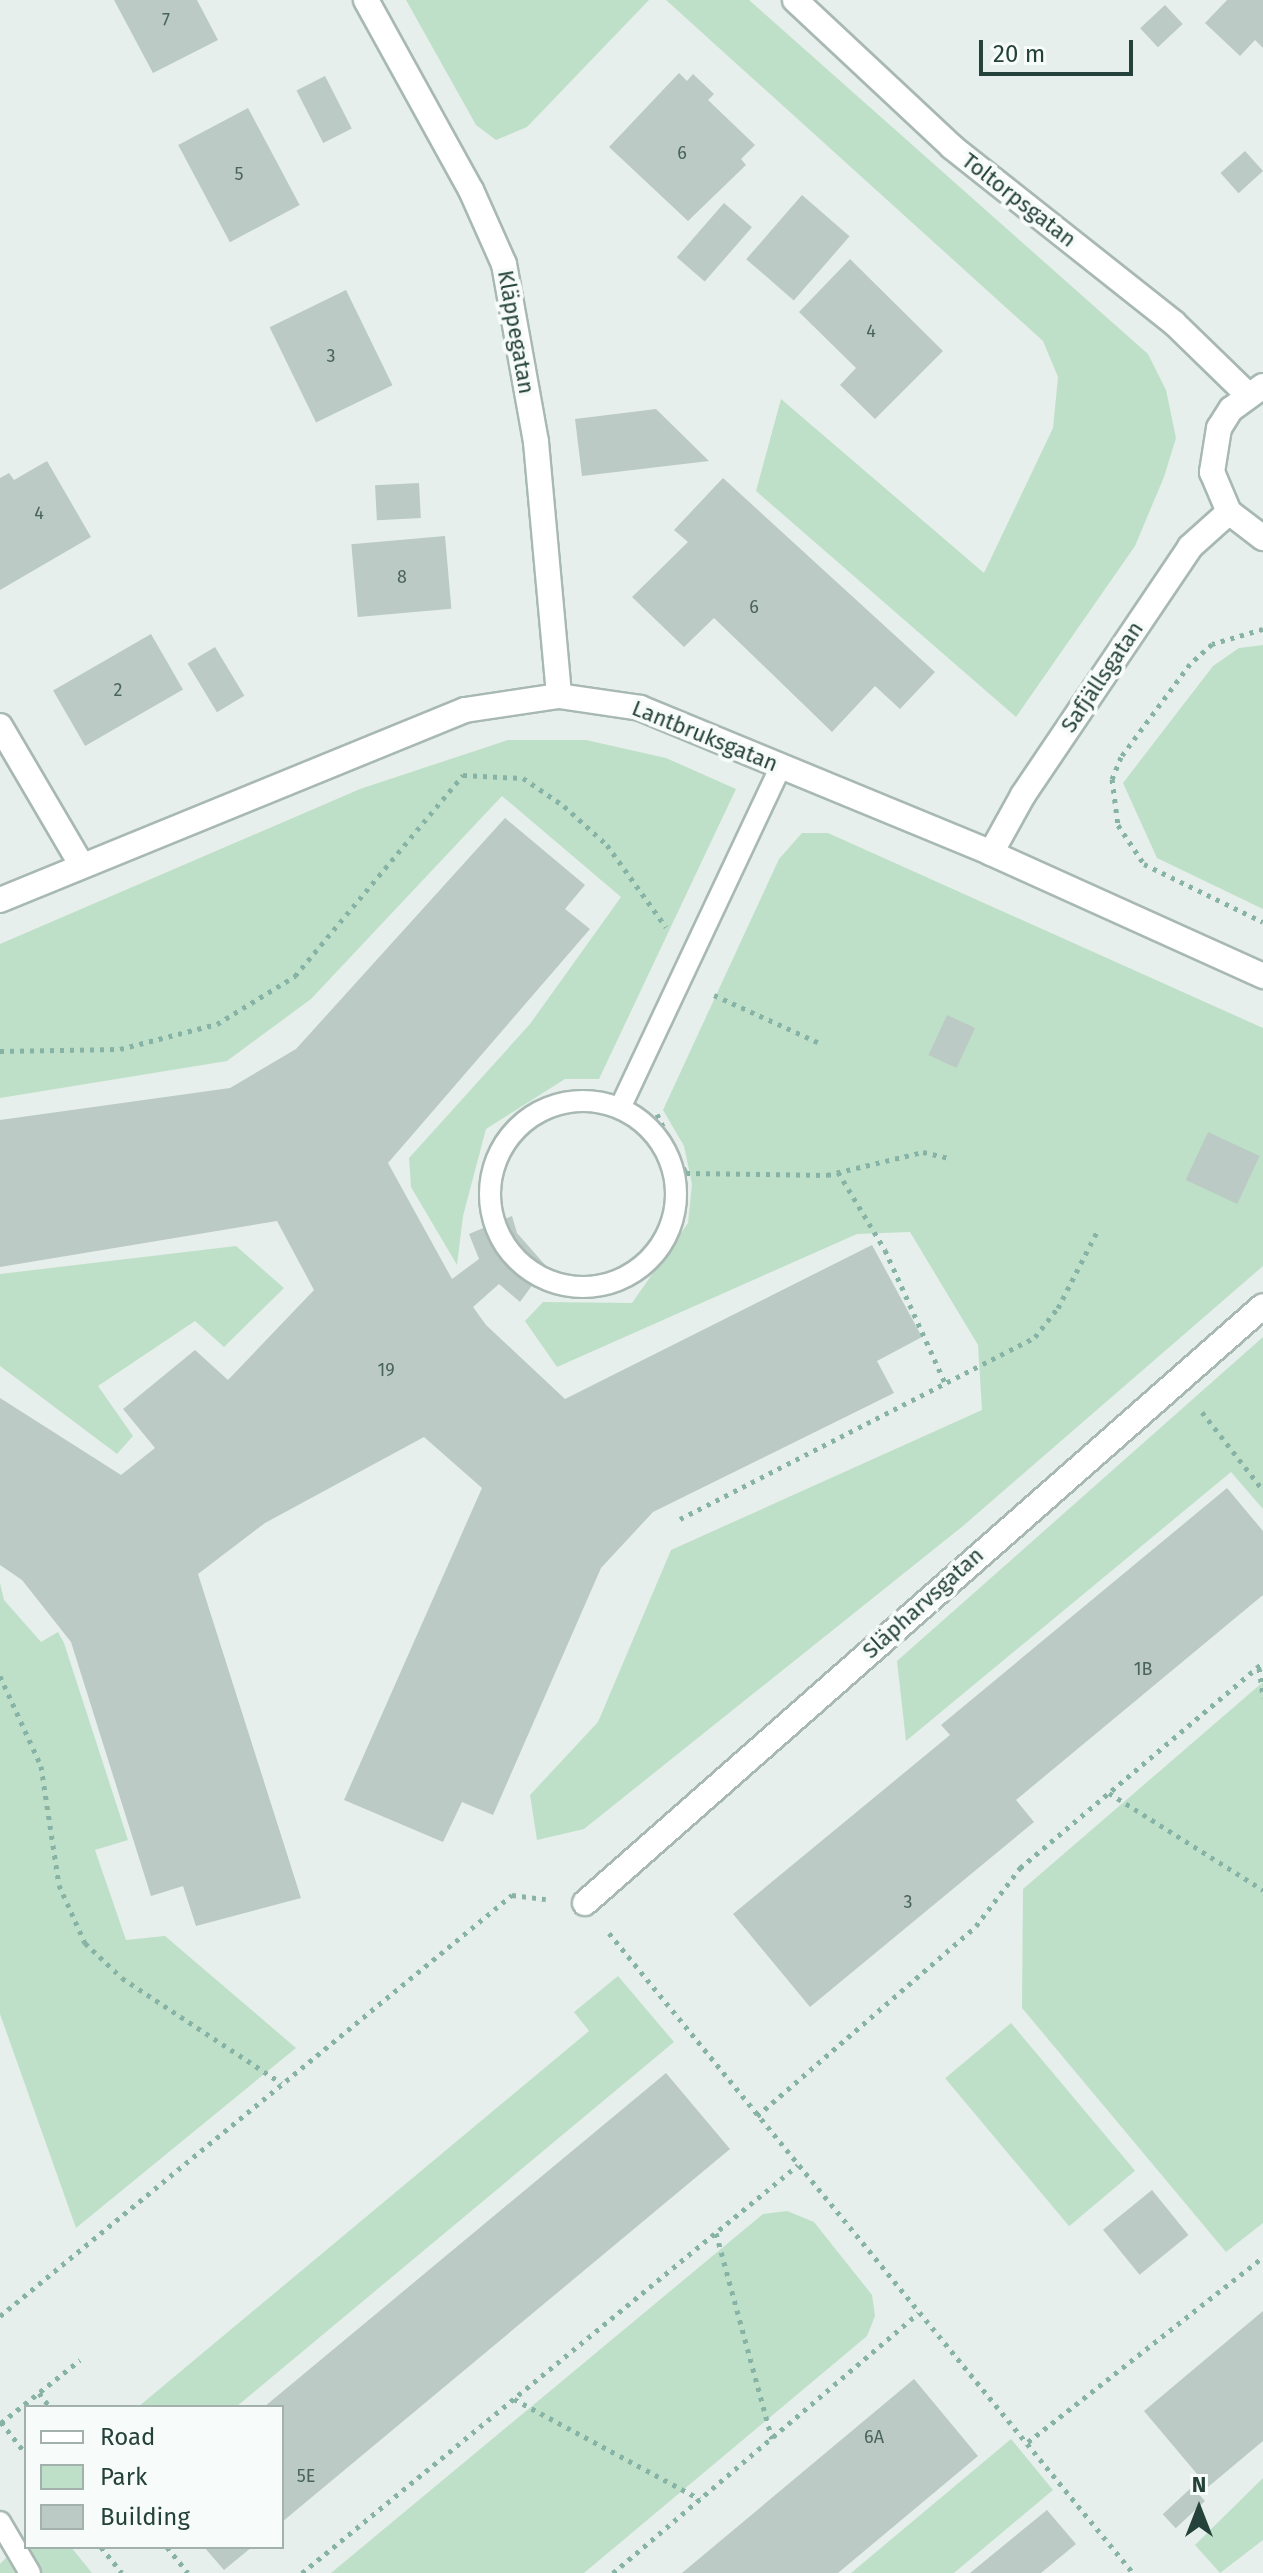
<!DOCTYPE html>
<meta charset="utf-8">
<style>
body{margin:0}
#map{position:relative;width:1263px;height:2573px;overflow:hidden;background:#e6efeb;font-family:"Fira Sans",sans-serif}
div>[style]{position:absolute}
.green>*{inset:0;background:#bfe0c8;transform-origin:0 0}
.building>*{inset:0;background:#bbcac4;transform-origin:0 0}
.path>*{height:5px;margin-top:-2.5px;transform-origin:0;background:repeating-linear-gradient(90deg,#86b3a5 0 4px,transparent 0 10px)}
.roads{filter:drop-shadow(2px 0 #a8b8b2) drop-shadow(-2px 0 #a8b8b2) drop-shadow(0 2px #a8b8b2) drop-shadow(0 -2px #a8b8b2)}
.lane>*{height:20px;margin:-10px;padding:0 10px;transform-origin:10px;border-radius:10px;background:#fff}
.lane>.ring{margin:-10px;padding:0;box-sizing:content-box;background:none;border:20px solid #fff;border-radius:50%}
.street>*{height:24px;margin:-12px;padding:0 12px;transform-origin:12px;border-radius:12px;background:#fff}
.secondary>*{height:24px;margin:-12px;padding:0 12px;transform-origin:12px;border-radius:12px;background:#fff}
span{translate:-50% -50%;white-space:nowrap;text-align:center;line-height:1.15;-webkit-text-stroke:8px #f7fbf9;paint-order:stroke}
.number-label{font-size:18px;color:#4a645c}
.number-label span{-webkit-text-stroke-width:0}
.street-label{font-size:22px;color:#24423a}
.legend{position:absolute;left:24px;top:2405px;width:260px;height:144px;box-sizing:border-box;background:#f7fbf9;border:2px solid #a3b1ad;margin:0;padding:10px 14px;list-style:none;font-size:24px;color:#24423a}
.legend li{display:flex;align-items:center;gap:16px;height:40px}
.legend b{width:40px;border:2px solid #a3b1ad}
.north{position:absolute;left:1159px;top:2469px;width:80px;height:80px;-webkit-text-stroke:6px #f7fbf9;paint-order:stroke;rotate:0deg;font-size:22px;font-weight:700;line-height:32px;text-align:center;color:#24423a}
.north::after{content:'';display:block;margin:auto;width:28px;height:36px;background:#24423a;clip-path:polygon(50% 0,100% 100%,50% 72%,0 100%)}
.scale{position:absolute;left:979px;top:40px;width:154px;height:36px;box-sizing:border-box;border:4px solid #24423a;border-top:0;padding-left:10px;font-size:24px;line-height:28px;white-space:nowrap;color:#24423a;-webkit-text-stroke:6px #f7fbf9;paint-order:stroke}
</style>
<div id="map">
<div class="green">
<i style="clip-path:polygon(406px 0,649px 0,527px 127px,496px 140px,476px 125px)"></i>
<i style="clip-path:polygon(666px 0,749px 0,1148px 354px,1166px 390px,1176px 438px,1164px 477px,1135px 546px,1016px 717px,756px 491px,781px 399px,984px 573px,1053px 428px,1058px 377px,1043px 341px)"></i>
<i style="clip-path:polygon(1263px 645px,1263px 909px,1157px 858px,1123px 783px,1213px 666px,1239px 648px)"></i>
<i style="clip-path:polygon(508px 740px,586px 740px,666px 758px,736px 789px,599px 1079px,565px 1079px,486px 1129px,463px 1216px,457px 1265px,411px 1187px,409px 1158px,530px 1024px,621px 897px,502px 796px,311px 999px,227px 1061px,0 1098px,0 944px,360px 789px)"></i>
<i style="clip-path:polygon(802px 833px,828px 833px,1263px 1028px,1263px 1266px,963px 1526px,584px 1829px,537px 1840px,530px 1795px,598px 1722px,671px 1550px,982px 1410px,978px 1345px,910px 1232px,857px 1234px,557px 1367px,525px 1321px,543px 1302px,632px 1303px,688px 1223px,692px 1184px,684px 1146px,663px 1110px,779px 859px)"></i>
<i style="clip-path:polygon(236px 1246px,284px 1288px,224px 1347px,195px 1321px,98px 1386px,133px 1436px,117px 1454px,0 1366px,0 1274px)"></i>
<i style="clip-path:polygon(1263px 1337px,1263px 1509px,1231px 1472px,906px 1741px,897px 1661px)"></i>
<i style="clip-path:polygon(0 1583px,4px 1600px,41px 1642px,58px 1632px,64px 1643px,128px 1840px,95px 1850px,126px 1940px,165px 1936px,296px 2048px,76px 2228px,0 2014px)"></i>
<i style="clip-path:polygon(1263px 1682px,1263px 2223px,1226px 2252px,1022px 2008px,1023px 1889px)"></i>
<i style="clip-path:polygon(618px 1976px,674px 2042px,236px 2407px,138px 2407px,589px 2031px,574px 2012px)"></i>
<i style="left:1011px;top:2023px;width:193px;height:86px;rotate:50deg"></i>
<i style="clip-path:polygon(787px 2211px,814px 2222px,872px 2295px,875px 2316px,867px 2336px,584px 2573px,331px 2573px,763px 2214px)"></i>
<i style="clip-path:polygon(1011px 2439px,1053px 2490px,954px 2573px,851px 2573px)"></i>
<i style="clip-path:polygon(1263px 2478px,1263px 2540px,1220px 2573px,1195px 2545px)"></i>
<i style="clip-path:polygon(26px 2537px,26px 2547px,71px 2547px,92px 2573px,0 2573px,0 2564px)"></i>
</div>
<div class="building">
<i style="clip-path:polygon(114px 0,197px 0,218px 40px,153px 73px)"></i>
<i style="clip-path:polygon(1227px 0,1263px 0,1263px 48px,1255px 40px,1240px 56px,1205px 23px)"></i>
<i style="left:1165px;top:5px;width:26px;height:34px;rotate:47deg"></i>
<i style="clip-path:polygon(679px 73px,687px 81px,693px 74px,714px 94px,708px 100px,755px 145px,741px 159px,746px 165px,688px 221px,609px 147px)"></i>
<i style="left:325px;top:76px;width:59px;height:32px;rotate:63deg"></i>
<i style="left:248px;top:108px;width:110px;height:79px;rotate:62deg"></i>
<i style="left:1245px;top:151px;width:27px;height:33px;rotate:48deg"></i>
<i style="left:802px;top:195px;width:63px;height:85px;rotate:41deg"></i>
<i style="left:724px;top:203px;width:37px;height:72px;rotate:41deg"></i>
<i style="clip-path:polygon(850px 259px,943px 351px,875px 419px,840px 385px,856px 368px,799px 312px)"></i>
<i style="left:346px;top:290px;width:106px;height:85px;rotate:64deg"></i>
<i style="clip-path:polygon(656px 409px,709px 461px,582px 476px,575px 419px)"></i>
<i style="clip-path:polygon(47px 461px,91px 537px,0 590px,0 478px,9px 473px,14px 480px)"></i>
<i style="clip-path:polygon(723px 478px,935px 672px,900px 709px,875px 686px,832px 732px,714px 618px,684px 647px,632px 597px,688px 542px,674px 530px)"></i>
<i style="left:419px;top:483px;width:35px;height:44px;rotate:87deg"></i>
<i style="left:445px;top:536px;width:73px;height:94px;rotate:85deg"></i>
<i style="left:151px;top:634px;width:64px;height:113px;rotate:60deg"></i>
<i style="left:215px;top:647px;width:57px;height:32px;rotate:59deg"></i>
<i style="clip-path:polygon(505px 818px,585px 885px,565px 909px,590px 929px,388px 1163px,452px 1279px,479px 1259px,469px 1234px,512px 1216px,517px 1233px,546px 1266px,520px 1302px,499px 1284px,473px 1307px,486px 1325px,565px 1399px,872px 1245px,922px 1337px,877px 1361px,894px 1393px,653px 1512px,601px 1568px,493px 1815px,462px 1802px,443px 1842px,344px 1800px,482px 1488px,424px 1437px,265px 1523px,198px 1574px,301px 1898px,196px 1926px,183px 1886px,151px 1896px,71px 1642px,22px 1580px,0 1565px,0 1398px,121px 1475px,155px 1448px,123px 1409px,195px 1350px,228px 1380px,314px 1290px,277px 1221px,0 1267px,0 1120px,230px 1088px,296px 1049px)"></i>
<i style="left:947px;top:1015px;width:31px;height:44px;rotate:25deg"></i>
<i style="left:1208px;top:1132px;width:57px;height:53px;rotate:25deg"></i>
<i style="clip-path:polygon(1227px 1488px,1263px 1531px,1263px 1595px,1016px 1800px,1034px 1822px,810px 2007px,733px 1914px,950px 1735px,941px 1725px)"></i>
<i style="clip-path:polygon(666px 2073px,730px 2149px,282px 2522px,282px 2407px,264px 2407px)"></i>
<i style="left:1152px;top:2190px;width:58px;height:63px;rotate:51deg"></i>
<i style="clip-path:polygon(1263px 2311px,1263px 2441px,1208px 2487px,1144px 2411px)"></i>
<i style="clip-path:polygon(914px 2379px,978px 2456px,838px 2573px,682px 2573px)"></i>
<i style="left:1192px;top:2487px;width:19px;height:40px;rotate:47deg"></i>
<i style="clip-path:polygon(1047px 2510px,1076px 2544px,1041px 2573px,970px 2573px)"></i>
<i style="clip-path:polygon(204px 2547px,252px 2547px,224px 2570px)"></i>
</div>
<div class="path">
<i style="left:1263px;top:629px;width:53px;rotate:163.6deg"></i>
<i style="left:1212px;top:644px;width:30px;rotate:138deg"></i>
<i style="left:1190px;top:664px;width:116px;rotate:126.6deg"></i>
<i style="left:1121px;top:757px;width:24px;rotate:112deg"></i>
<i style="left:1112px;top:779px;width:46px;rotate:82.6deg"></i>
<i style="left:1118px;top:825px;width:47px;rotate:56.3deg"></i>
<i style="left:1144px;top:864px;width:132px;rotate:26deg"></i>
<i style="left:714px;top:995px;width:119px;rotate:24.4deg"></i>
<i style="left:0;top:1051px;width:120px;rotate:-1deg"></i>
<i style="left:120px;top:1049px;width:100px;rotate:-14.5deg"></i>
<i style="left:217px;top:1024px;width:92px;rotate:-31.6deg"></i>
<i style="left:295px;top:976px;width:262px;rotate:-50.1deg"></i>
<i style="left:463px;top:775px;width:60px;rotate:2.9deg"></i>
<i style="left:523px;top:778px;width:50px;rotate:34.3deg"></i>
<i style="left:564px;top:806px;width:58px;rotate:42.2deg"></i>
<i style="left:607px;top:845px;width:101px;rotate:54.3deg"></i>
<i style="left:657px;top:1114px;width:66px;rotate:63.8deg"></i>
<i style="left:686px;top:1173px;width:141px;rotate:0.8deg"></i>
<i style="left:827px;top:1175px;width:99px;rotate:-13.5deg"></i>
<i style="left:923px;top:1152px;width:26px;rotate:13deg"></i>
<i style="left:838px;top:1172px;width:91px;rotate:58.9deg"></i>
<i style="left:885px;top:1250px;width:146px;rotate:65.7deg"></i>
<i style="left:1202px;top:1412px;width:99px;rotate:52deg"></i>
<i style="left:680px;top:1519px;width:399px;rotate:-27.1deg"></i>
<i style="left:1035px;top:1337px;width:37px;rotate:-52deg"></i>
<i style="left:1058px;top:1308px;width:88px;rotate:-62.9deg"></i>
<i style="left:1259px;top:1668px;width:30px;rotate:82deg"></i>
<i style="left:0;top:1676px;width:99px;rotate:65.5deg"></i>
<i style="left:41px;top:1766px;width:120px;rotate:81.4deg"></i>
<i style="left:59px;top:1885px;width:64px;rotate:65.9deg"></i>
<i style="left:85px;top:1943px;width:51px;rotate:43.4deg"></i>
<i style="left:122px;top:1978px;width:191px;rotate:33.4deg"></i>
<i style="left:1109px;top:1793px;width:182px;rotate:32.2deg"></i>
<i style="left:609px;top:1933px;width:827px;rotate:50.69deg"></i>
<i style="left:757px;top:2116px;width:290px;rotate:-40.9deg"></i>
<i style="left:976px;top:1926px;width:73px;rotate:-52.8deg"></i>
<i style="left:1020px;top:1868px;width:318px;rotate:-40.2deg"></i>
<i style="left:716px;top:2233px;width:213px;rotate:74.8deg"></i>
<i style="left:0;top:2316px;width:663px;rotate:-39.43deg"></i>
<i style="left:512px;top:1895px;width:34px;rotate:7deg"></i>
<i style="left:39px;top:2393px;width:18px;rotate:52deg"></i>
<i style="left:514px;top:2399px;width:211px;rotate:28.3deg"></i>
<i style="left:1px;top:2422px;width:41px;rotate:52deg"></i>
<i style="left:1px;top:2423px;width:101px;rotate:-38.6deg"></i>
<i style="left:1028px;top:2442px;width:299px;rotate:-38.2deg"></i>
<i style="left:101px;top:2547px;width:33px;rotate:51deg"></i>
<i style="left:167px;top:2547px;width:33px;rotate:51deg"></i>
<i style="left:302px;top:2573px;width:642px;rotate:-39.44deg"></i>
<i style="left:613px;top:2573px;width:401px;rotate:-40.4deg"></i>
</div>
<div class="roads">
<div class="lane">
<i class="ring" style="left:490px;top:1101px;width:166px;height:166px"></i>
<i style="left:620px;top:1108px;width:378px;rotate:-64.8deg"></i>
<i style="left:0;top:2522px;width:59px;rotate:59.5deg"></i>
</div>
<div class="street">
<i style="left:366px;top:0;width:217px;rotate:61.1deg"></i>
<i style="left:471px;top:190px;width:81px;rotate:66deg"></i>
<i style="left:504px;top:264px;width:181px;rotate:79.8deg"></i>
<i style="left:536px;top:442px;width:255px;rotate:84.8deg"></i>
<i style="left:0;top:726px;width:160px;rotate:59.6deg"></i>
<i style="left:991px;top:853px;width:66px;rotate:-61.1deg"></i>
<i style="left:1023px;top:795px;width:299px;rotate:-56deg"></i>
<i style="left:1190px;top:547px;width:52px;rotate:-41.9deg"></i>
<i style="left:0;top:900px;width:502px;rotate:-22.23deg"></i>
<i style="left:465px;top:710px;width:95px;rotate:-8.5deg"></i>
<i style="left:559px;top:696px;width:82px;rotate:8.4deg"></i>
<i style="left:640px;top:708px;width:380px;rotate:22.4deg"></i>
<i style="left:991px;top:853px;width:299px;rotate:24.3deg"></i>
<i style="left:585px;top:1903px;width:903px;rotate:-41.36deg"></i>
</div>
<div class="secondary">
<i style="left:795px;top:0;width:215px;rotate:43.1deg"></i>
<i style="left:952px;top:147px;width:283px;rotate:38.4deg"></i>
<i style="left:1174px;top:323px;width:102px;rotate:44.2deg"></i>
<i style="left:1263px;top:386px;width:39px;rotate:144deg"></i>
<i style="left:1231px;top:409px;width:22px;rotate:122deg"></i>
<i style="left:1219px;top:428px;width:45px;rotate:99deg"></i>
<i style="left:1212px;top:472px;width:43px;rotate:67deg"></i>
<i style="left:1229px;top:512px;width:43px;rotate:37.4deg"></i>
</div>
</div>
<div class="number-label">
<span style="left:166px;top:20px">7</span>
<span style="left:682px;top:153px">6</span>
<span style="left:239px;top:174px">5</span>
<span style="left:871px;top:331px">4</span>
<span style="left:331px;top:356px">3</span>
<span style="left:39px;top:513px">4</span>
<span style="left:402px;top:577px">8</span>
<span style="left:754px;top:607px">6</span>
<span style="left:118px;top:690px">2</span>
<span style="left:386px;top:1370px">19</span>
<span style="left:1143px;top:1669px">1B</span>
<span style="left:908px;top:1902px">3</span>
<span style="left:874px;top:2437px">6A</span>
<span style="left:306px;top:2476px">5E</span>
</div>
<div class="street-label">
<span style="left:1019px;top:200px;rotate:38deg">Toltorpsgatan</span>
<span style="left:516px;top:332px;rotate:80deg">Kläppegatan</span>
<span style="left:1102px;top:677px;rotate:-56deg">Safjällsgatan</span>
<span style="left:705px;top:736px;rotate:22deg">Lantbruksgatan</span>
<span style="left:923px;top:1603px;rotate:-42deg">Släpharvsgatan</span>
</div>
<ul class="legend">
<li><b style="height:10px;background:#fff"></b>Road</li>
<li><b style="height:22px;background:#bfe0c8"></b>Park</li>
<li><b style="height:22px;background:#bbcac4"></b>Building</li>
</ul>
<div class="north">N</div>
<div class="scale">20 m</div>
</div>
